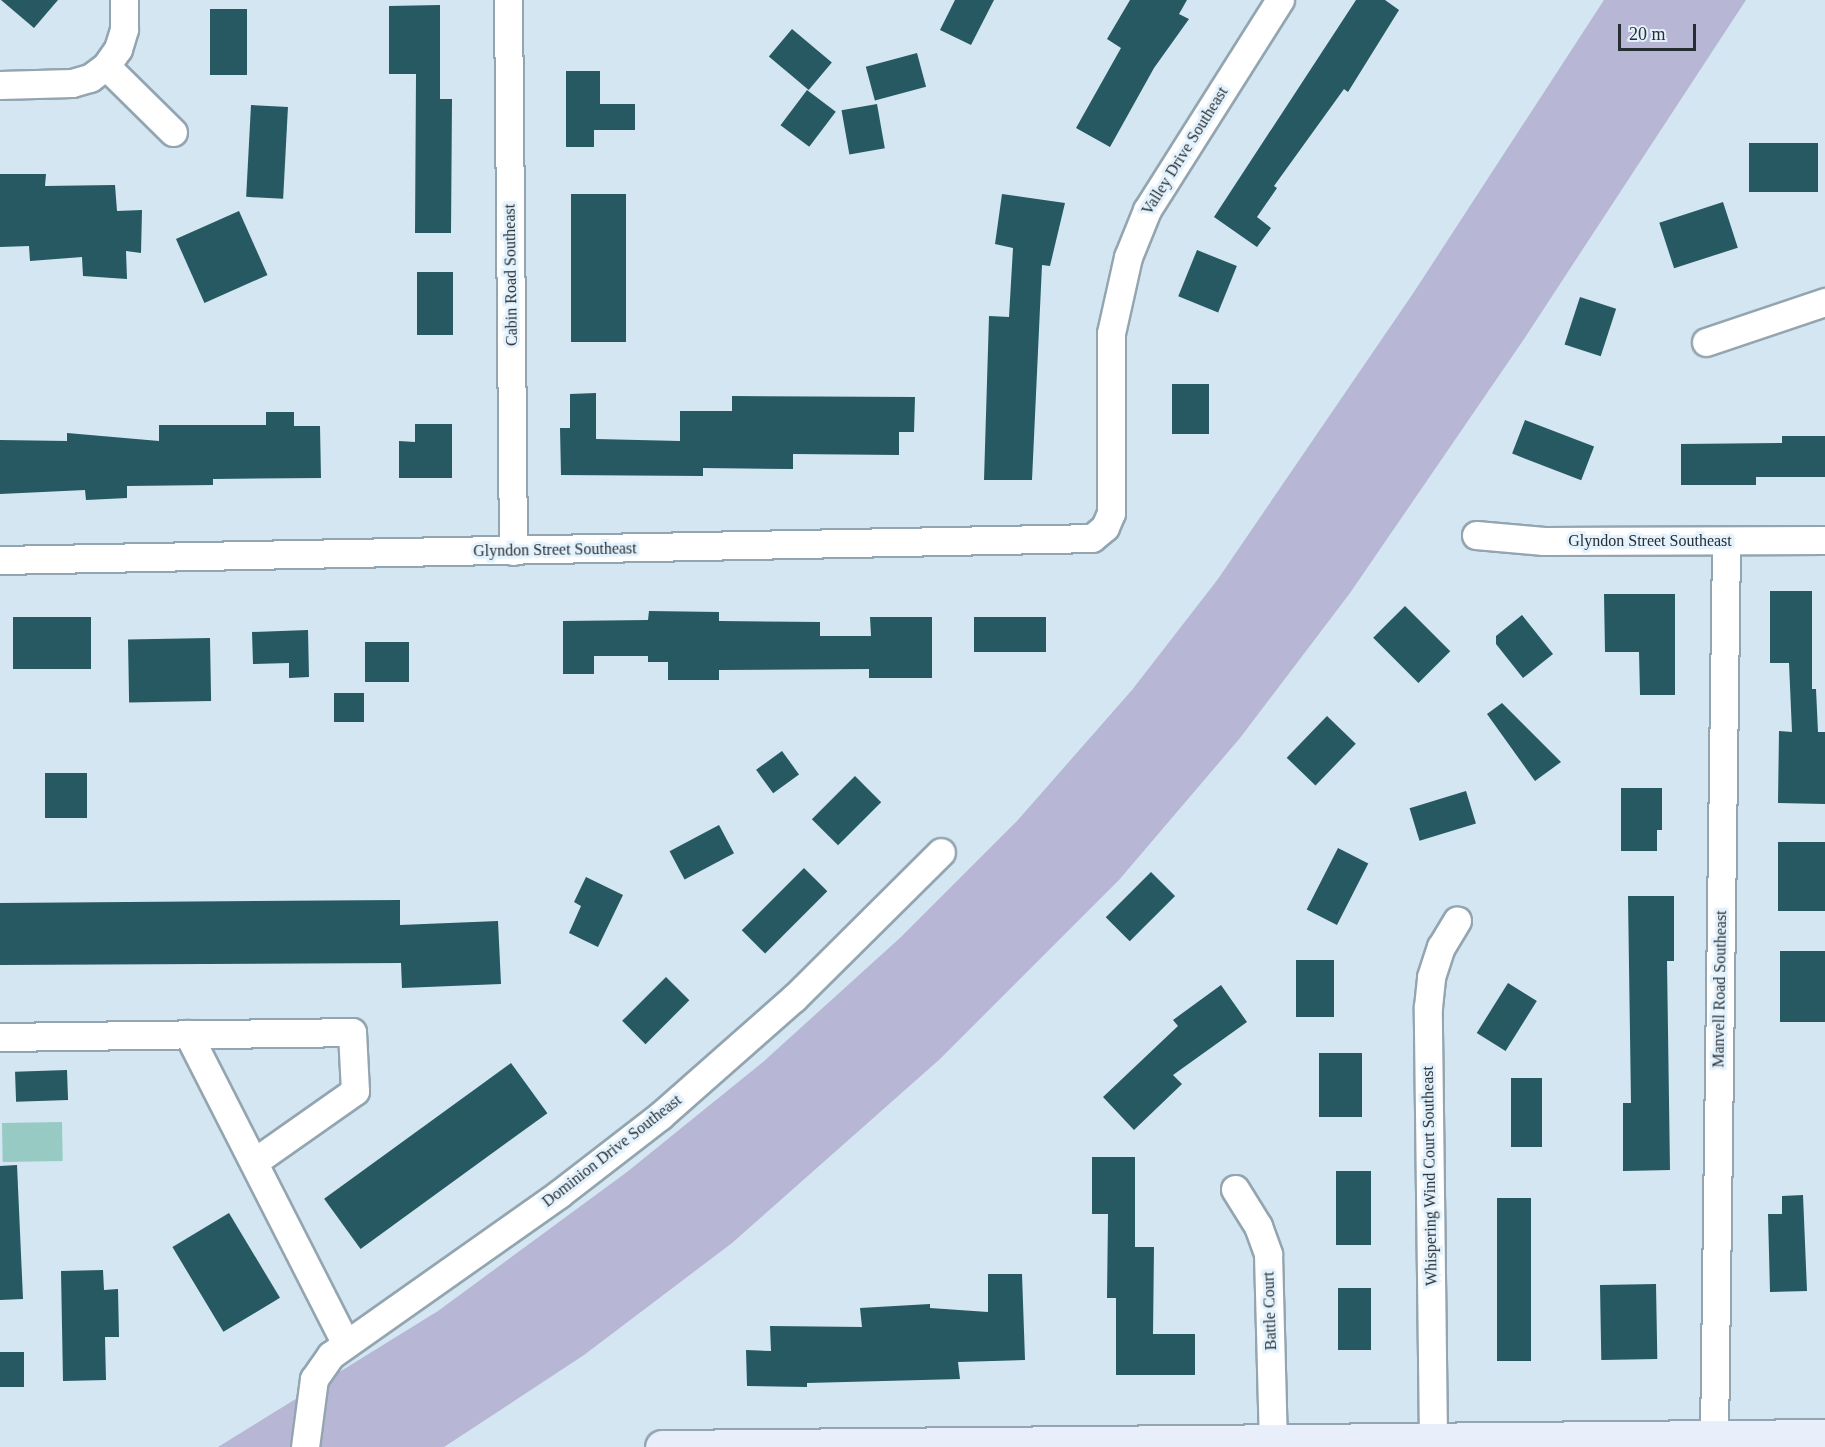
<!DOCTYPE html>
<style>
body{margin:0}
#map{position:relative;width:1825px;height:1447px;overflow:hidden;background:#d3e6f2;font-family:Georgia,serif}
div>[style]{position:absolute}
.green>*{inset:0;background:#b7b6d5}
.water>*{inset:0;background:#96cac2;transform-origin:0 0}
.building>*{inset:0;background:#265961;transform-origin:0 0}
.roads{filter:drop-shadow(2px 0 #93a5b0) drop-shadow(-2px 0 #93a5b0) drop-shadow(0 2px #93a5b0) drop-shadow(0 -2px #93a5b0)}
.minor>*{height:27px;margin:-13.5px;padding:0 13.5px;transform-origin:13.5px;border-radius:13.5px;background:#fff}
.secondary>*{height:33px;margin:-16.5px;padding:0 16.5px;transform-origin:16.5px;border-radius:16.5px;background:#e8effa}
span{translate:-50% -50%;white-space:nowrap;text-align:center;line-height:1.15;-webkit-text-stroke:6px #e3f2fc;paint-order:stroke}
.street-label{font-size:16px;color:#272e33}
.scale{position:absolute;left:1618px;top:24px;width:78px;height:27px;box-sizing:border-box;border:3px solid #272e33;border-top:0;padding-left:8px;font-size:18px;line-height:21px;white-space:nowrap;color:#272e33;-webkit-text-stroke:4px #e3f2fc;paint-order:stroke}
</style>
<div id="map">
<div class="green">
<i style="clip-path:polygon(1604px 0,1746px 0,1522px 342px,1350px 593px,1240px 738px,1119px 880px,940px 1059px,732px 1243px,584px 1355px,444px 1447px,218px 1447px,438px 1311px,627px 1172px,763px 1062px,901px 937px,1017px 821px,1132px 690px,1218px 579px,1414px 292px)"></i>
</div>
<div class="water">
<i style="left:62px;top:1122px;width:39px;height:60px;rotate:89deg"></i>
</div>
<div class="building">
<i style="clip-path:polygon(1px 0,58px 0,34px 28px)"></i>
<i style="clip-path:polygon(955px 0,994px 0,971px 45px,940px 30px)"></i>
<i style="clip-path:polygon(1130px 0,1187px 0,1179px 14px,1189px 19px,1154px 68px,1110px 147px,1076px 128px,1121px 48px,1107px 39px)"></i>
<i style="clip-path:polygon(1356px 0,1385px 0,1399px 10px,1348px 92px,1344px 89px,1274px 186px,1277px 188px,1257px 217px,1271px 228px,1257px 247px,1214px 217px)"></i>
<i style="clip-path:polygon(440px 5px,440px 99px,452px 99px,451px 233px,415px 233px,416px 74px,389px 74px,389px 6px)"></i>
<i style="left:247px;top:9px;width:66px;height:37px;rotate:90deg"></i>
<i style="left:792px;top:29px;width:52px;height:36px;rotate:40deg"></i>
<i style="left:917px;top:53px;width:35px;height:53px;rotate:75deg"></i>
<i style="clip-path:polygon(566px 71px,600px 71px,600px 104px,635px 104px,635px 130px,594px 130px,594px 147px,566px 147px)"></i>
<i style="left:807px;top:90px;width:36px;height:44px;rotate:37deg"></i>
<i style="left:877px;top:104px;width:45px;height:36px;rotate:80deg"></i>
<i style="left:251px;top:105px;width:37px;height:92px;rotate:3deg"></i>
<i style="left:1749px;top:143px;width:69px;height:49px"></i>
<i style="clip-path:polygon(0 174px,46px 174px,45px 186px,115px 185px,117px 211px,142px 210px,141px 253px,126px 251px,127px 279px,83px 276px,82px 257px,30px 261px,29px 246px,0 247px)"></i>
<i style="left:626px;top:194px;width:148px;height:55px;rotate:90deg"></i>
<i style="clip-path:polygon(1002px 194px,1065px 203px,1050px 266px,1042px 265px,1032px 480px,984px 480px,989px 316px,1009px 317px,1013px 248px,995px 244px)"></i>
<i style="left:1723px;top:202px;width:48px;height:67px;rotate:72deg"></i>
<i style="left:239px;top:211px;width:70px;height:69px;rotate:66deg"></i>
<i style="left:1197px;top:250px;width:43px;height:50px;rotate:22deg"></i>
<i style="left:453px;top:272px;width:63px;height:36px;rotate:90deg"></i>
<i style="left:1580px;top:297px;width:38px;height:50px;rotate:18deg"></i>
<i style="left:1172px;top:384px;width:37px;height:50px"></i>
<i style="clip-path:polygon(596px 393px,596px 439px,680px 441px,680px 411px,732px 411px,732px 396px,915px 397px,914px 432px,899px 432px,899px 455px,793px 454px,793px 469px,703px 468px,703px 476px,561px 475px,560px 428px,570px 428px,570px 394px)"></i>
<i style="clip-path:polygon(266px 412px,294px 412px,294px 426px,320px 426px,321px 478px,213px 479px,213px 485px,127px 486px,127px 498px,86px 500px,85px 490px,0 494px,0 440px,67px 441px,67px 433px,159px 441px,159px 425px,266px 425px)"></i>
<i style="left:1525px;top:420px;width:74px;height:36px;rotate:21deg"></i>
<i style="clip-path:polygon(415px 424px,452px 424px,452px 478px,399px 478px,399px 441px,415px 442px)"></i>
<i style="clip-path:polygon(1782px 436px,1825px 436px,1825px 477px,1756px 477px,1756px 485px,1681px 485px,1681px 444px,1782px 443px)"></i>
<i style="clip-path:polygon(1770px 591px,1812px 591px,1812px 689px,1816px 689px,1818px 732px,1825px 732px,1825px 804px,1778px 803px,1779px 731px,1792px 732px,1789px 663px,1770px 663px)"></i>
<i style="clip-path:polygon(1604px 594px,1675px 594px,1675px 695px,1640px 695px,1639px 652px,1605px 652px)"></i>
<i style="left:1405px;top:606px;width:64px;height:45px;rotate:45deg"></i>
<i style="clip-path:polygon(649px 611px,719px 612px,719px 621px,820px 622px,820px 636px,871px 636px,870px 617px,932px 617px,932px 678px,869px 678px,869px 669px,719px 670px,719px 680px,668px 680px,668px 662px,648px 662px,648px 656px,594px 656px,594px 674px,563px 674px,563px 621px,648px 620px)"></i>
<i style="clip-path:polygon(1522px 615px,1553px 654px,1523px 678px,1496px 644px,1496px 636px)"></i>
<i style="left:13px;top:617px;width:78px;height:52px"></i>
<i style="left:974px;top:617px;width:72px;height:35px"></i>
<i style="clip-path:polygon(308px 630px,309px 677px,289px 678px,289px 663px,253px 664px,252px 632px)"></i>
<i style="left:210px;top:638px;width:63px;height:82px;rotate:89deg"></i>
<i style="left:365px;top:642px;width:44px;height:40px"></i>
<i style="left:334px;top:693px;width:30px;height:29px"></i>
<i style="clip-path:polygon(1502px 703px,1561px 762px,1535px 781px,1487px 714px)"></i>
<i style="left:1327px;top:716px;width:40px;height:58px;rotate:44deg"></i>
<i style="left:782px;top:751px;width:29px;height:32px;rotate:54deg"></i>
<i style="left:45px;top:773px;width:42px;height:45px"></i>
<i style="left:855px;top:776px;width:37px;height:61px;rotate:45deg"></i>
<i style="clip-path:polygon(1621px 788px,1662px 788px,1662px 830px,1657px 830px,1657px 851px,1621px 851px)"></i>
<i style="left:1466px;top:791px;width:34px;height:59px;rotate:73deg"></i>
<i style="left:719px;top:825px;width:32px;height:56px;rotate:62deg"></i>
<i style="left:1825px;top:842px;width:69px;height:47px;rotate:90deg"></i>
<i style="left:1338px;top:848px;width:34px;height:69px;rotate:27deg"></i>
<i style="left:804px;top:868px;width:33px;height:88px;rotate:45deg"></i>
<i style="left:1151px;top:872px;width:34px;height:64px;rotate:45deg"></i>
<i style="clip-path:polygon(586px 877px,623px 895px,598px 947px,569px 933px,581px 906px,574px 902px)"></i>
<i style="clip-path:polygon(1628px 896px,1674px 896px,1674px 961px,1667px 961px,1670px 1170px,1623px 1171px,1623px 1103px,1631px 1103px)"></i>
<i style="clip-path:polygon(400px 900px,400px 925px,498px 921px,501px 984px,402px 988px,401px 963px,0 965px,0 903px)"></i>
<i style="left:1825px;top:951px;width:71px;height:45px;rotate:90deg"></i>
<i style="left:1334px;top:960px;width:57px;height:38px;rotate:90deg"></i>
<i style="left:666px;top:977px;width:33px;height:62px;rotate:45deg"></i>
<i style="left:1508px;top:983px;width:34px;height:59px;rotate:32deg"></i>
<i style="clip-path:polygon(1221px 985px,1247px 1022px,1173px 1075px,1182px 1084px,1134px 1130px,1103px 1097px,1178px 1026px,1173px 1020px)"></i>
<i style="left:1319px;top:1053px;width:43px;height:64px"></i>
<i style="left:511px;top:1063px;width:62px;height:231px;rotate:54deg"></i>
<i style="left:67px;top:1070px;width:30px;height:52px;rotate:88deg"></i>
<i style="left:1542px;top:1078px;width:69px;height:31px;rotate:90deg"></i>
<i style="clip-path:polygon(1092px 1157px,1135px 1157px,1135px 1247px,1154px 1247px,1153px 1334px,1195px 1334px,1195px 1375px,1116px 1375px,1116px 1298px,1107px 1298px,1108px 1214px,1092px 1214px)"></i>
<i style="clip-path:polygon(17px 1165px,23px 1299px,0 1300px,0 1166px)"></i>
<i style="left:1336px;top:1171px;width:35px;height:74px"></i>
<i style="clip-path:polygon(1803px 1195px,1807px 1291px,1770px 1292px,1768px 1214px,1782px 1214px,1782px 1196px)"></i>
<i style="left:1497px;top:1198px;width:34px;height:163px"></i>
<i style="left:229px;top:1213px;width:99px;height:66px;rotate:59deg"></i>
<i style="clip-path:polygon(103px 1270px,104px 1290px,118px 1289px,119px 1337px,105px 1337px,106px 1380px,63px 1381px,61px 1271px)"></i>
<i style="clip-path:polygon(988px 1274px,1022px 1274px,1025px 1360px,958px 1362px,960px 1379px,807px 1383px,807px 1387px,747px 1386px,746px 1350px,771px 1351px,770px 1326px,862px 1327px,860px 1308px,930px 1304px,930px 1308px,988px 1312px)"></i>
<i style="left:1656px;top:1284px;width:75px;height:56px;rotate:89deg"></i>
<i style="left:1338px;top:1288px;width:33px;height:62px"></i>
<i style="left:0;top:1352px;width:24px;height:35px"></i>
</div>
<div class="roads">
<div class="minor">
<i style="left:508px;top:0;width:551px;rotate:89.48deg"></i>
<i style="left:106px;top:66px;width:94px;rotate:44.6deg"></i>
<i style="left:0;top:85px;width:72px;rotate:-1.6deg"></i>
<i style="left:72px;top:83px;width:19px;rotate:-16deg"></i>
<i style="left:90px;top:78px;width:20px;rotate:-37deg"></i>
<i style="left:106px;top:66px;width:21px;rotate:-55deg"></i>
<i style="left:118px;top:49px;width:21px;rotate:-73deg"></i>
<i style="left:124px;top:29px;width:29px;rotate:-90deg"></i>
<i style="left:1706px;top:342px;width:126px;rotate:-18.6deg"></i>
<i style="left:1476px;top:535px;width:68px;rotate:5deg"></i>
<i style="left:1544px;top:541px;width:281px;rotate:-0.2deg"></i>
<i style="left:0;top:560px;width:1092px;rotate:-1.15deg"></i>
<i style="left:1092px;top:538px;width:17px;rotate:-40deg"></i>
<i style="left:1105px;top:527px;width:15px;rotate:-67deg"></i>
<i style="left:1111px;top:513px;width:180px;rotate:-90deg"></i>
<i style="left:1111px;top:333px;width:78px;rotate:-77.4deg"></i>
<i style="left:1128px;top:257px;width:51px;rotate:-68deg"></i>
<i style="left:1147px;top:210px;width:249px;rotate:-57.7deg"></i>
<i style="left:188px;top:1034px;width:346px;rotate:63deg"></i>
<i style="left:0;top:1037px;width:352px;rotate:-0.8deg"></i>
<i style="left:352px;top:1032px;width:59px;rotate:87.1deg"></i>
<i style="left:355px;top:1091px;width:123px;rotate:144.9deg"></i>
<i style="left:1235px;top:1189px;width:44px;rotate:58.1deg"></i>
<i style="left:1258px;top:1226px;width:30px;rotate:70deg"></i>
<i style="left:1268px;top:1254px;width:186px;rotate:88.5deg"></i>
<i style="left:1714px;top:1437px;width:896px;rotate:-89.23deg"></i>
<i style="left:1433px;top:1439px;width:432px;rotate:-90.7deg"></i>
<i style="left:1428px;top:1007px;width:30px;rotate:-84deg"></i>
<i style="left:1431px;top:977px;width:32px;rotate:-72deg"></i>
<i style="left:1441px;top:947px;width:31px;rotate:-59deg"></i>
<i style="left:305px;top:1447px;width:69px;rotate:-82.5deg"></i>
<i style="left:314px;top:1379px;width:29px;rotate:-55deg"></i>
<i style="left:331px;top:1355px;width:279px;rotate:-35.2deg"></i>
<i style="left:559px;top:1194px;width:128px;rotate:-37.7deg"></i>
<i style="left:660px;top:1116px;width:179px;rotate:-41.4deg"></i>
<i style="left:794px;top:998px;width:207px;rotate:-44.8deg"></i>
</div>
<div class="secondary">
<i style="left:662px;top:1447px;width:1163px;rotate:-0.54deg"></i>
</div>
</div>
<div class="street-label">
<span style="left:1185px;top:151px;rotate:-58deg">Valley Drive Southeast</span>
<span style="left:511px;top:275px;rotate:-91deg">Cabin Road Southeast</span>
<span style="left:1650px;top:541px">Glyndon Street Southeast</span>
<span style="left:555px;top:550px;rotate:-1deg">Glyndon Street Southeast</span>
<span style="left:1720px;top:989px;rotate:-89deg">Manvell Road Southeast</span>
<span style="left:612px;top:1151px;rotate:-38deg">Dominion Drive Southeast</span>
<span style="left:1430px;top:1176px;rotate:-91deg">Whispering Wind Court Southeast</span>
<span style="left:1270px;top:1311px;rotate:-92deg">Battle Court</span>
</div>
<div class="scale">20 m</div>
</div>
